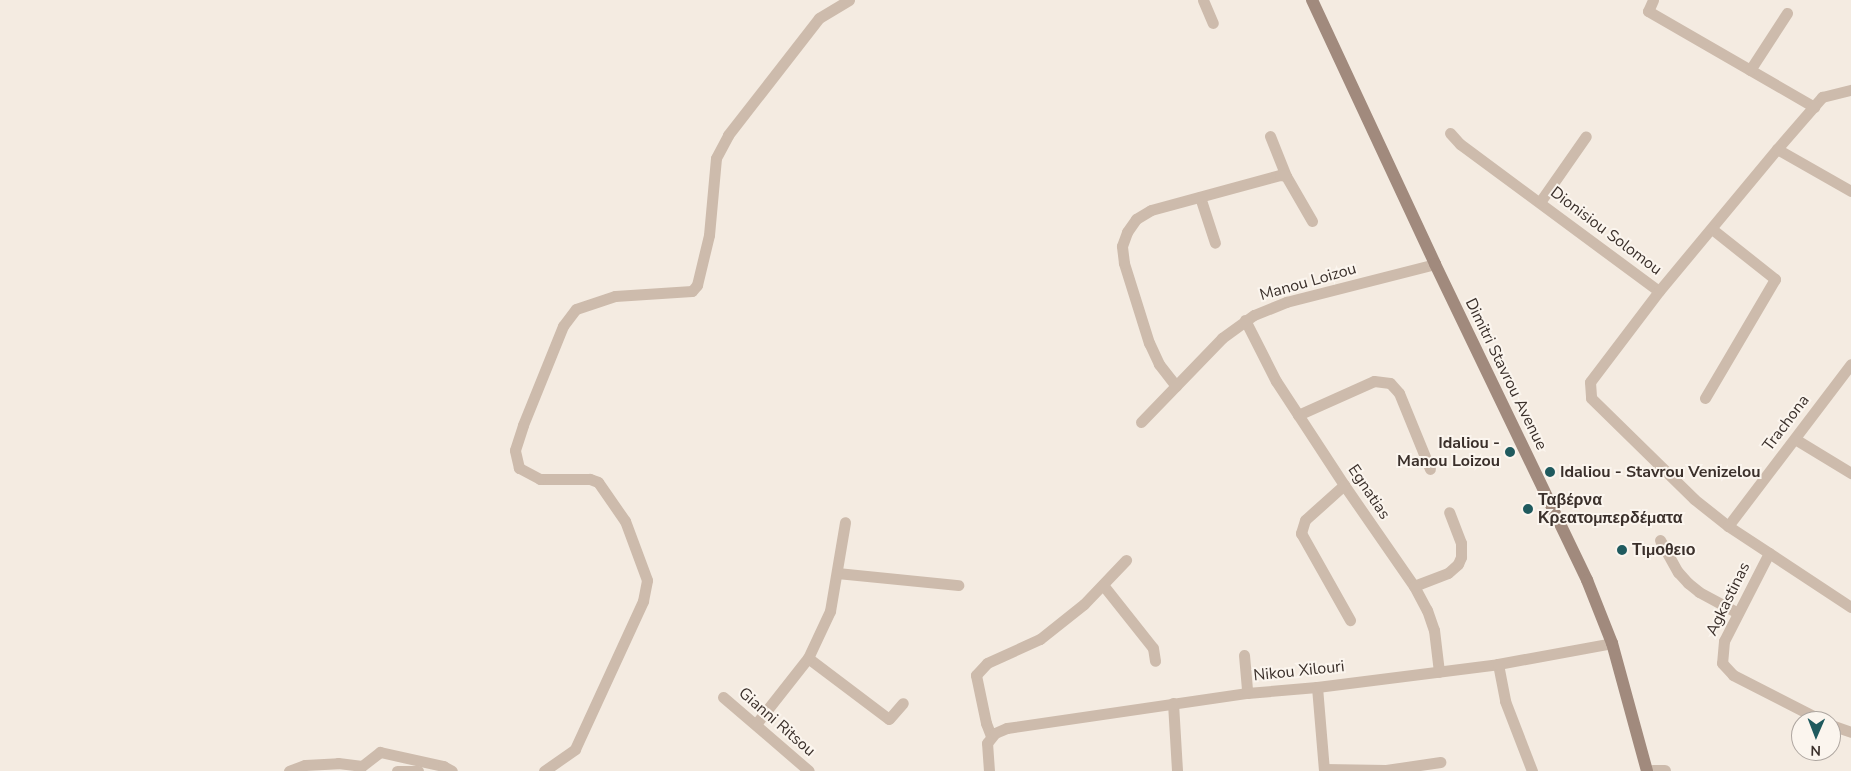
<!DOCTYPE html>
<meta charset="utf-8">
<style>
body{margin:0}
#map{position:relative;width:1851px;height:771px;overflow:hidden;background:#f4ebe1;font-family:"Nunito Sans",sans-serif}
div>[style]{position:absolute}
.minor>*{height:11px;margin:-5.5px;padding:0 5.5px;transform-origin:5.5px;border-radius:5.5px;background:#cdbbac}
.tertiary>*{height:12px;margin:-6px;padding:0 6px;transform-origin:6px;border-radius:6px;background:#cdbbac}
.secondary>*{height:12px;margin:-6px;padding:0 6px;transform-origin:6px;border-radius:6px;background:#a18a7d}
.dots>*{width:14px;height:14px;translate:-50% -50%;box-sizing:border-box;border:2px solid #fbf5ee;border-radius:50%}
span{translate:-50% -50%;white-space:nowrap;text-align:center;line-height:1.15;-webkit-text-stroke:4px #fbf5ee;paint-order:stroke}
.street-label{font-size:16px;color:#3b302b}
.poi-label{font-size:16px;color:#3b302b;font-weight:700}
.right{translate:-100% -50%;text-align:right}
.left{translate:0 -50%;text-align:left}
.north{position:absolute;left:1791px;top:711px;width:50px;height:50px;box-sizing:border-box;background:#fbf5ee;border:1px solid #aea6a0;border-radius:50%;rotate:181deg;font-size:14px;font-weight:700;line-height:20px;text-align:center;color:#3b302b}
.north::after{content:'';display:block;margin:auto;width:18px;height:22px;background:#1f5a5e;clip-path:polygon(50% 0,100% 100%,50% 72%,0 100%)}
</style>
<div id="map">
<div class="minor">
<i style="left:1203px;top:0;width:25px;rotate:67deg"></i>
<i style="left:1653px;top:0;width:12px;rotate:114deg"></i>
<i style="left:1648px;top:11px;width:192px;rotate:30deg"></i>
<i style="left:1750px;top:70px;width:68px;rotate:-57deg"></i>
<i style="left:1450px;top:133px;width:15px;rotate:48deg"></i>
<i style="left:1460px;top:144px;width:247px;rotate:36.5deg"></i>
<i style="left:1659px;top:291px;width:114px;rotate:127.2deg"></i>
<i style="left:1590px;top:382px;width:16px;rotate:86deg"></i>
<i style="left:1591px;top:398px;width:144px;rotate:44.4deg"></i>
<i style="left:1694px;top:499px;width:43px;rotate:38.5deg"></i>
<i style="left:1728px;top:526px;width:147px;rotate:33.4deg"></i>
<i style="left:1270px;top:136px;width:43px;rotate:68.2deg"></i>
<i style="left:1286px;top:176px;width:52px;rotate:60deg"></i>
<i style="left:1777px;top:149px;width:69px;rotate:-49.1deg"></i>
<i style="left:1822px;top:97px;width:30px;rotate:-14deg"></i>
<i style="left:1200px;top:197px;width:48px;rotate:71.9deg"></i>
<i style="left:1540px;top:202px;width:80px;rotate:-55.1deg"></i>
<i style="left:1659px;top:291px;width:185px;rotate:-50.3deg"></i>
<i style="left:1777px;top:149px;width:85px;rotate:29.6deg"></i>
<i style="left:1245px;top:320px;width:68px;rotate:63.1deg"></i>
<i style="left:1276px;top:381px;width:124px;rotate:56.8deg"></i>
<i style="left:1344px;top:485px;width:123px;rotate:55.3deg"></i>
<i style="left:1414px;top:586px;width:27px;rotate:62deg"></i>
<i style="left:1427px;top:610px;width:21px;rotate:71deg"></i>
<i style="left:1434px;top:630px;width:42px;rotate:83.2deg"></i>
<i style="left:1176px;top:386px;width:28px;rotate:-128deg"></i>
<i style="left:1159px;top:364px;width:23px;rotate:-115deg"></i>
<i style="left:1149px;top:343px;width:84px;rotate:-107.4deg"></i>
<i style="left:1124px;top:263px;width:17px;rotate:-97deg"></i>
<i style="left:1122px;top:246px;width:15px;rotate:-70deg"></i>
<i style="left:1127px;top:232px;width:16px;rotate:-55deg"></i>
<i style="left:1136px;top:219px;width:17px;rotate:-31deg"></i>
<i style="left:1151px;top:210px;width:134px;rotate:-15.2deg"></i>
<i style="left:1280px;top:175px;width:6px;rotate:9deg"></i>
<i style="left:1705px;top:398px;width:138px;rotate:-59.5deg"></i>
<i style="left:1775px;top:279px;width:80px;rotate:-141.6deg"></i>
<i style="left:1298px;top:415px;width:83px;rotate:-24.1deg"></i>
<i style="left:1374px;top:381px;width:16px;rotate:7deg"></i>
<i style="left:1390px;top:383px;width:13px;rotate:48deg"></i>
<i style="left:1399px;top:393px;width:82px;rotate:67.8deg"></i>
<i style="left:1141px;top:422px;width:117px;rotate:-46deg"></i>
<i style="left:1222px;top:338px;width:39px;rotate:-36deg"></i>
<i style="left:1254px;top:315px;width:35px;rotate:-22deg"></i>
<i style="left:1286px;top:302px;width:154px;rotate:-14.3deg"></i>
<i style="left:1795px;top:439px;width:66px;rotate:31.3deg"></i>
<i style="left:1344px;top:485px;width:52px;rotate:138.1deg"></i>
<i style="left:1305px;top:520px;width:14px;rotate:107deg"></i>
<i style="left:1301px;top:533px;width:100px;rotate:60.6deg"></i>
<i style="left:1728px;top:526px;width:203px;rotate:-52.8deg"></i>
<i style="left:1660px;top:540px;width:37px;rotate:61deg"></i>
<i style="left:1678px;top:572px;width:15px;rotate:48deg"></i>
<i style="left:1688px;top:583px;width:14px;rotate:39deg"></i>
<i style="left:1699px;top:592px;width:44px;rotate:28.3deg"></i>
<i style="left:1769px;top:553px;width:99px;rotate:117.1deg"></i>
<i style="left:1724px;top:641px;width:22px;rotate:95deg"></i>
<i style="left:1722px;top:663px;width:16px;rotate:47deg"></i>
<i style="left:1733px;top:675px;width:101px;rotate:27.1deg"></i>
<i style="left:837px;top:573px;width:122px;rotate:5.7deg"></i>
<i style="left:1103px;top:585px;width:80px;rotate:51.6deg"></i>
<i style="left:1153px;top:648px;width:13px;rotate:81deg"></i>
<i style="left:1414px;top:586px;width:36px;rotate:-21deg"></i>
<i style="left:1448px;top:573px;width:13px;rotate:-42deg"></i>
<i style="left:1458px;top:564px;width:8px;rotate:-67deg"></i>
<i style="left:1461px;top:557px;width:14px;rotate:-90deg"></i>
<i style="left:1461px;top:543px;width:33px;rotate:-111deg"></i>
<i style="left:1244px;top:655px;width:38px;rotate:85deg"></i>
<i style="left:808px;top:658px;width:101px;rotate:37deg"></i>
<i style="left:889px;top:719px;width:21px;rotate:-49deg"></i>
<i style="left:1498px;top:664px;width:38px;rotate:79deg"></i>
<i style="left:1505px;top:701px;width:75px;rotate:68.9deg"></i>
<i style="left:1317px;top:687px;width:84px;rotate:85.2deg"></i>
<i style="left:723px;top:697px;width:113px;rotate:40.7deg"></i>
<i style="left:1173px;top:703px;width:68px;rotate:86.6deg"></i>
<i style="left:756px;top:724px;width:84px;rotate:-51.8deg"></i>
<i style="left:808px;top:658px;width:52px;rotate:-64.9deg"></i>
<i style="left:830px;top:611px;width:90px;rotate:-80.4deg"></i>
<i style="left:1831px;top:725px;width:21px;rotate:19deg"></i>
<i style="left:991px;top:736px;width:14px;rotate:-111deg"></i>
<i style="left:986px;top:723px;width:49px;rotate:-101.8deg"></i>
<i style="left:976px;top:675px;width:16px;rotate:-47deg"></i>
<i style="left:987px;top:663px;width:58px;rotate:-24.4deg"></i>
<i style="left:1040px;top:639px;width:56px;rotate:-38.5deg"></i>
<i style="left:1084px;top:604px;width:61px;rotate:-46.3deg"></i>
<i style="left:1324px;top:769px;width:62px;rotate:0.9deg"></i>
<i style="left:1386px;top:770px;width:55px;rotate:-8.4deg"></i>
<i style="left:289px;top:771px;width:17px;rotate:-21deg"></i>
<i style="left:305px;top:765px;width:33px;rotate:-3deg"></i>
<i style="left:338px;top:763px;width:24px;rotate:7deg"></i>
<i style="left:362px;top:766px;width:23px;rotate:-38deg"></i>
<i style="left:380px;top:752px;width:65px;rotate:12.5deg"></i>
<i style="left:443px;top:766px;width:10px;rotate:29deg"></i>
<i style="left:397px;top:771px;width:21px"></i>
<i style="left:544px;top:771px;width:38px;rotate:-35deg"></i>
<i style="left:575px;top:749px;width:163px;rotate:-65.3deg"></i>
<i style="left:643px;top:601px;width:21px;rotate:-79deg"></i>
<i style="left:647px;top:580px;width:63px;rotate:-110.4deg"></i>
<i style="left:625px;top:521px;width:47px;rotate:-124.7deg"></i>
<i style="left:598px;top:482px;width:9px;rotate:-159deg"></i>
<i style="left:590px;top:479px;width:50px;rotate:180deg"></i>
<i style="left:540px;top:479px;width:24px;rotate:-152deg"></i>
<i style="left:519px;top:468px;width:18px;rotate:-103deg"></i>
<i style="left:515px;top:450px;width:26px;rotate:-72deg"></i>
<i style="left:523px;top:425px;width:107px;rotate:-68deg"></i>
<i style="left:563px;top:326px;width:21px;rotate:-53deg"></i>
<i style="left:576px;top:309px;width:41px;rotate:-18.4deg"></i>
<i style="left:615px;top:296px;width:77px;rotate:-3.7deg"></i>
<i style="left:692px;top:291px;width:8px;rotate:-50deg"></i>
<i style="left:697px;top:285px;width:51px;rotate:-76.5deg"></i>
<i style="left:709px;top:235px;width:77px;rotate:-84.8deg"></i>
<i style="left:716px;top:158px;width:26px;rotate:-62deg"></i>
<i style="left:728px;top:135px;width:148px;rotate:-52.1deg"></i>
<i style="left:819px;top:18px;width:35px;rotate:-31deg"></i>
<i style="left:989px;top:771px;width:28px;rotate:-94deg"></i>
<i style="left:987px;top:743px;width:13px;rotate:-51deg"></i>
<i style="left:995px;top:733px;width:13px;rotate:-23deg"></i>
<i style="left:1007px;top:728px;width:243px;rotate:-8.3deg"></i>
<i style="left:1247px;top:693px;width:70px;rotate:-4.9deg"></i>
<i style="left:1317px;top:687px;width:182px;rotate:-7.2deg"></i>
<i style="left:1498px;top:664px;width:116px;rotate:-10.4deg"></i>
</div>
<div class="tertiary">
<i style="left:1653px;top:771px;width:12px"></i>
</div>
<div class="secondary">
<i style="left:1312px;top:0;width:291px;rotate:65deg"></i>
<i style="left:1435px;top:264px;width:351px;rotate:64.3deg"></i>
<i style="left:1587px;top:580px;width:68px;rotate:68.4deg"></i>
<i style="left:1612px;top:643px;width:133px;rotate:74.7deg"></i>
</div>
<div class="dots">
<i style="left:1510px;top:452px;background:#1f5a5e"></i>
<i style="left:1550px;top:472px;background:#1f5a5e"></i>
<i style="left:1528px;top:509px;background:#1f5a5e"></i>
<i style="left:1622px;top:550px;background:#1f5a5e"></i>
</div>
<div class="street-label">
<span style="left:1606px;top:231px;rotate:37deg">Dionisiou Solomou</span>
<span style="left:1308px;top:282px;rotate:-16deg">Manou Loizou</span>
<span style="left:1506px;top:374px;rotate:64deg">Dimitri Stavrou Avenue</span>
<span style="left:1786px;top:423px;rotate:-53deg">Trachona</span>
<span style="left:1369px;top:492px;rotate:56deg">Egnatias</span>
<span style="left:1728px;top:599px;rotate:-64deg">Agkastinas</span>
<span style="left:1299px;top:671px;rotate:-6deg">Nikou Xilouri</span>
<span style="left:777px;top:722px;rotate:41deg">Gianni Ritsou</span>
</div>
<div class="poi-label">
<span class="right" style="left:1500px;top:452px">Idaliou -<br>Manou Loizou</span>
<span class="left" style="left:1560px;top:472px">Idaliou - Stavrou Venizelou</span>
<span class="left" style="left:1538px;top:509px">Ταβέρνα<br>Κρεατομπερδέματα</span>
<span class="left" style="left:1632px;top:550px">Τιμοθειο</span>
</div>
<div class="north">N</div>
</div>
